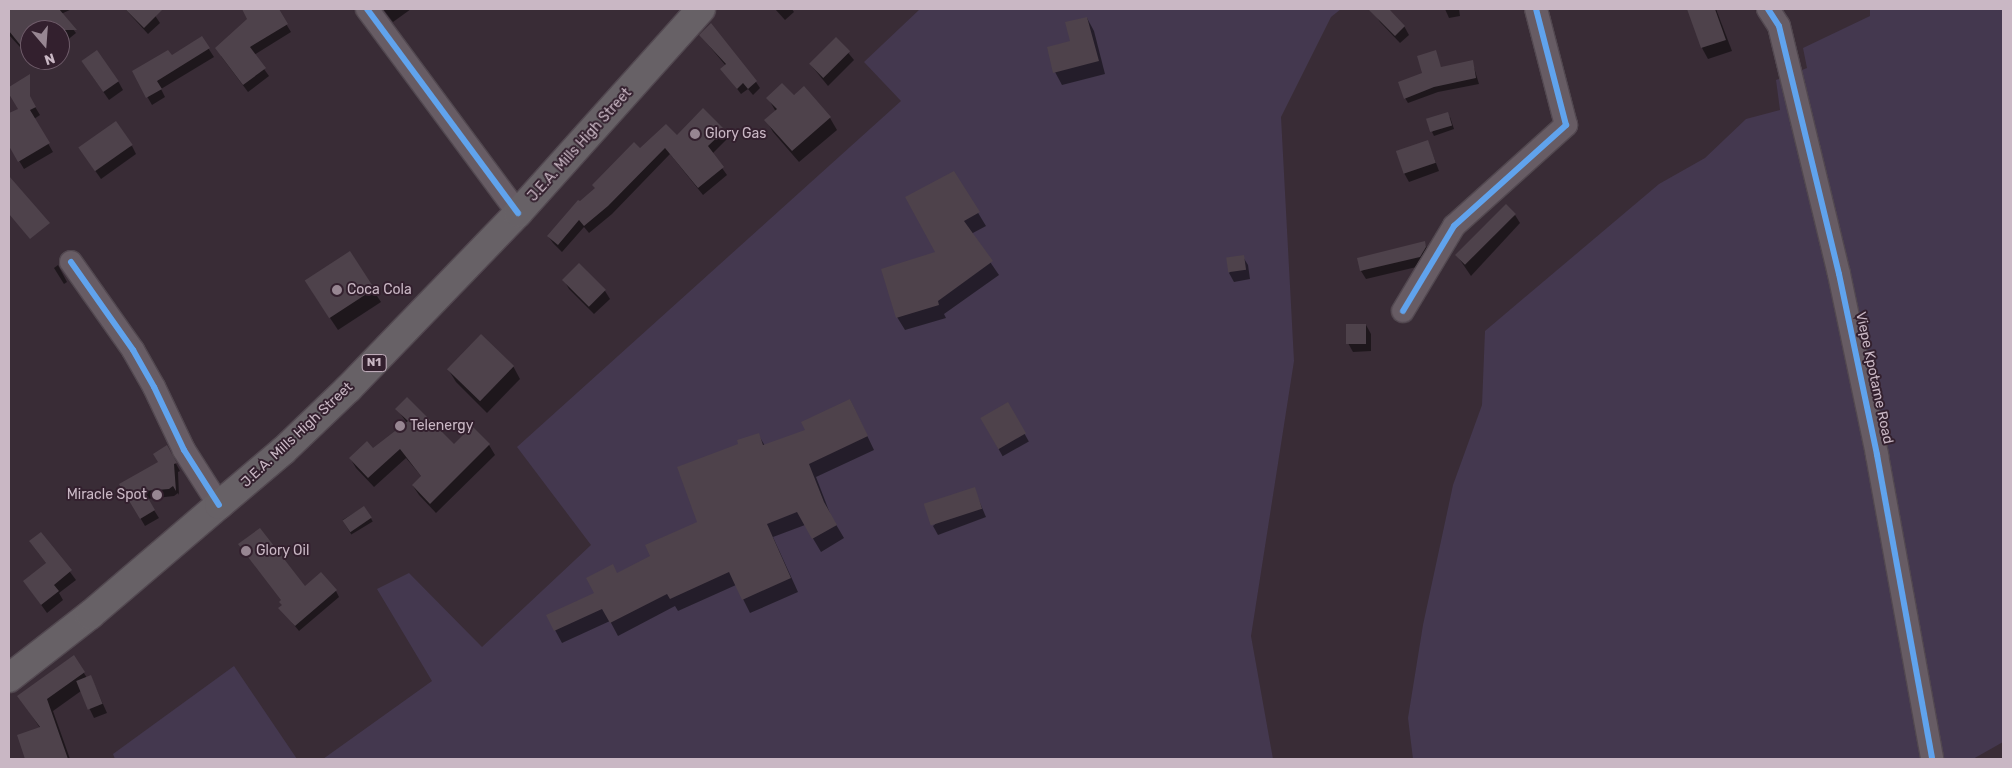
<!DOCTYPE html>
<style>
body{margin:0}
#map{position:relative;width:2012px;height:768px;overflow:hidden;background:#392c36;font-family:Rubik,sans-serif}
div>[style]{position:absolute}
.green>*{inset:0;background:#44384f}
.shadow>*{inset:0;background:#0007;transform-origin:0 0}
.building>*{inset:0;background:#4e424b;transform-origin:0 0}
.roads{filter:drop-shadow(1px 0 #524850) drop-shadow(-1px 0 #524850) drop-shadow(0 1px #524850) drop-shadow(0 -1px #524850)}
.minor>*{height:22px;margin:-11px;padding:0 11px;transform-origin:11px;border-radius:11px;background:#675c64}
.highway>*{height:28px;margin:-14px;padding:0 14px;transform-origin:14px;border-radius:14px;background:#676166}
.cycleway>*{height:6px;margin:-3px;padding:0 3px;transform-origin:3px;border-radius:3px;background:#60a3ed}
.dots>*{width:14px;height:14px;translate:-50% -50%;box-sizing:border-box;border:2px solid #33202e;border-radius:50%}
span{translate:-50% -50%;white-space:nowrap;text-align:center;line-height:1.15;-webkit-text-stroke:4px #33202e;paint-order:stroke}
.shield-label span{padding:1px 4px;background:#33202e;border:1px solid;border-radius:4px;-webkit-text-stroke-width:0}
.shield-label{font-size:12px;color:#c9b7c4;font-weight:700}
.poi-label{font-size:14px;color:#c9b7c4}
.left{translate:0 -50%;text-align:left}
.right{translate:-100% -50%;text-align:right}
.street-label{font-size:14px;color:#c9b7c4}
.frame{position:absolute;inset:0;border:10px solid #c9b7c4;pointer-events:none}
.north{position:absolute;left:20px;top:20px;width:50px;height:50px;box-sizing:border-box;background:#33202e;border:1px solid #6f5c6a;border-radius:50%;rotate:162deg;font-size:14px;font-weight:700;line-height:20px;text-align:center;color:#c9b7c4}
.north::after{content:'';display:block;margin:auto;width:18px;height:22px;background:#978692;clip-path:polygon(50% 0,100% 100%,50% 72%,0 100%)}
</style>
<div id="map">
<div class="green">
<i style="clip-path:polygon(920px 9px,1341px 9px,1331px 17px,1281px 117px,1294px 361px,1251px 636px,1273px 759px,323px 759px,432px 681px,377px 589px,409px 573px,482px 647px,591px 545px,517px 447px,901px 101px,864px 62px)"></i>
<i style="clip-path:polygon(1870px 9px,2003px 9px,2003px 742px,1973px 759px,1413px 759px,1408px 718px,1423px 625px,1453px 485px,1482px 405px,1485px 331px,1659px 184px,1705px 158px,1746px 119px,1780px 110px,1776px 80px,1807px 68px,1803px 48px,1870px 16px)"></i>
<i style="clip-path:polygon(234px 666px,297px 759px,115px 759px,113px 754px)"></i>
</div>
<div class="shadow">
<i style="clip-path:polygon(9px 9px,72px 9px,61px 14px,76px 33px,60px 46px,60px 30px,30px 30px,30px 58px,9px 35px)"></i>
<i style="clip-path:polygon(125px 9px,155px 9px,152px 11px,160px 23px,148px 34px)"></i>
<i style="clip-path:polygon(243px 9px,277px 9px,291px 32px,254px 55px,269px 76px,248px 92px,221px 56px,249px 20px)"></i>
<i style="clip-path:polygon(383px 9px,411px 9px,393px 22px)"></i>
<i style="clip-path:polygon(775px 9px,792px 9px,794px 12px,785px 20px)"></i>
<i style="clip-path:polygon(1380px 9px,1387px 9px,1404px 26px,1409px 35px,1400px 43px,1380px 22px,1375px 14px)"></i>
<i style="clip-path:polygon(1445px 9px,1459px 9px,1460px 16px,1449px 18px)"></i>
<i style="clip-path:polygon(1688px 9px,1716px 9px,1732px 51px,1708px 59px,1702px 48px)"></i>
<i style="clip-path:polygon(1087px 18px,1094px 31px,1105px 74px,1062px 85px,1055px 72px)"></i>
<i style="clip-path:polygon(700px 35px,756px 82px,760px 88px,753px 95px,748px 89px,741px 94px,722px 69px,726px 66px)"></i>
<i style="clip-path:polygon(201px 37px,214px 57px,161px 89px,165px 97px,152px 105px,133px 72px,172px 57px)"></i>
<i style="clip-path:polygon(836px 38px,854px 60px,828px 86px,810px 64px)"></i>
<i style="clip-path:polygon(1435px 52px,1441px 68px,1472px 61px,1479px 84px,1438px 92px,1408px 103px,1405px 98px,1423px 73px)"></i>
<i style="clip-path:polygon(32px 60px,44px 60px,37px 66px)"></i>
<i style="clip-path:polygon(88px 70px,118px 81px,123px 90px,109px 100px)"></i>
<i style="clip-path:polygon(20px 82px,40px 115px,34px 119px,53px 152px,24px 169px,9px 144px,9px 141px,13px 138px,9px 127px,9px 114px,19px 110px,9px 88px)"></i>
<i style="clip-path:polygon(804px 88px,830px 118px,837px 130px,799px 162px,773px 132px,766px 120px,776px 112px,768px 98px,793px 96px)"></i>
<i style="clip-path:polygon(1450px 117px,1454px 129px,1434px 136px,1432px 132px)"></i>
<i style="clip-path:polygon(724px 130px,728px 138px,712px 154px,727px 175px,703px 195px,670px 154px,612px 214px,589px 233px,584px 227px,562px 252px,553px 243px,548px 236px,580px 203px,640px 150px,677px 136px)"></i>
<i style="clip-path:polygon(1428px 142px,1439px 171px,1409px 182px,1404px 173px)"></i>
<i style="clip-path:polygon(132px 146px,136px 154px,101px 179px,85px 156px)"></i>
<i style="clip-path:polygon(954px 173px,986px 226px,971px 234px,999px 275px,944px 314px,946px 318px,905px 330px,897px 317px,937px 253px)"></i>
<i style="clip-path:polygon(1515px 215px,1520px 223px,1471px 276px,1458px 257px)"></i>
<i style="clip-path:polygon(1424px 243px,1429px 251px,1425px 265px,1366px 279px,1361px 271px)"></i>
<i style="clip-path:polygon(1243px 257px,1248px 265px,1250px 279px,1234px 282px,1229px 273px)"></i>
<i style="clip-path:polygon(58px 265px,67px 282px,64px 284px,54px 268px)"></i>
<i style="clip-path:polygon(564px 280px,605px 291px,610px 299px,594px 314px,569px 289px)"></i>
<i style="clip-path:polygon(373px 290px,381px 302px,338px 330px,314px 294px)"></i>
<i style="clip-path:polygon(1366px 325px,1371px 334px,1371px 351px,1353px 352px,1348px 343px)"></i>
<i style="clip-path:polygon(513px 366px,520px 379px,487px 413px,456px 382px,448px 369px)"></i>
<i style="clip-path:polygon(850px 400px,874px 450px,816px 477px,831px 516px,844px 538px,821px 552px,805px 525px,773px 537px,798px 592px,750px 613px,736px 585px,678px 611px,675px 606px,618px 636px,610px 621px,562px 643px,555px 630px,595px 594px,617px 574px,652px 557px,698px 522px,740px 445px,758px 434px,765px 446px,807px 431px)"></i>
<i style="left:1008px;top:404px;width:43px;height:30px;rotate:61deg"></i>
<i style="clip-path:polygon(397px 409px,454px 445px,472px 428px,489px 445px,495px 455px,436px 513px,419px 495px,413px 486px,422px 477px,406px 458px,374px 487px,356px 468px,350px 458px,373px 449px,407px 423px)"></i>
<i style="clip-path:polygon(167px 447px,180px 471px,178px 472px,179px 495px,178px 493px,174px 496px,147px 499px,159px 518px,145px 526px,121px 485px,160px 463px)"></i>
<i style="clip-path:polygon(974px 489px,986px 517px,938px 535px,933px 526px)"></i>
<i style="left:364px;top:507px;width:17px;height:25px;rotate:59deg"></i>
<i style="clip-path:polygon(41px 533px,76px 580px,59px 593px,63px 600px,47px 613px,24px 581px,47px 564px,30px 542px)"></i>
<i style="clip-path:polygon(305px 588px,336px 591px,339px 597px,299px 631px,280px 608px,283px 605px,282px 601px)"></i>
<i style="clip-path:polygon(74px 657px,87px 678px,91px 677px,107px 713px,94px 718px,81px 691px,53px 711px,70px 759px,26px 759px,18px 736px,40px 728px,19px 696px)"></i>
</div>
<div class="building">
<i style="clip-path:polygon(9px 9px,59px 9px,77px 30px,30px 30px,30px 57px,9px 31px)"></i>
<i style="clip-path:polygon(125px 9px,163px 9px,144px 28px)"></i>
<i style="clip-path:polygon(242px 9px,279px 9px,288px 24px,250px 47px,266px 68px,243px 85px,215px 48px,247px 19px)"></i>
<i style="clip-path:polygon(1368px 9px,1389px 9px,1405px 26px,1395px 36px)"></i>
<i style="clip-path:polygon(1687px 9px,1715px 9px,1726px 40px,1701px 48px)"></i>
<i style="clip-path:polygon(1087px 17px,1099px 61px,1053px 73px,1047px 47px,1070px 41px,1065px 22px)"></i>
<i style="clip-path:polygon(711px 23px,757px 81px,748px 89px,743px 83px,737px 89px,720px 69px,726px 64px,699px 35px)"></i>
<i style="clip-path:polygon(202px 36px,210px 48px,157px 81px,162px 89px,146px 98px,132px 71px,168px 50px,172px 55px)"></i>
<i style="left:836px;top:37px;width:20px;height:38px;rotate:45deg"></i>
<i style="left:97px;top:50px;width:38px;height:19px;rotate:55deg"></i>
<i style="clip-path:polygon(1436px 50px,1441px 67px,1473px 60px,1476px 78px,1434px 87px,1404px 99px,1398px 82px,1422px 73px,1417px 56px)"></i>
<i style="clip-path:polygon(30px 74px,30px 96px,36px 107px,30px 110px,50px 143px,18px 162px,9px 146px,9px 113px,18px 109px,9px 94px,9px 87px)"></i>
<i style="clip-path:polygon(782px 83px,794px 95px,804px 86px,831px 117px,792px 151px,764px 120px,777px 109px,766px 98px)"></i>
<i style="clip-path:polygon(703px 108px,725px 130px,708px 146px,724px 167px,698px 188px,665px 148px,608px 206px,584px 226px,579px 220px,558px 245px,547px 236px,578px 200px,580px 201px,595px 188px,592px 185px,634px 142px,640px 148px,666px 124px,677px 135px)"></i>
<i style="left:1448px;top:112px;width:14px;height:23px;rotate:73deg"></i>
<i style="left:116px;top:121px;width:29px;height:46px;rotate:55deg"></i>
<i style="left:1428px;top:140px;width:24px;height:34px;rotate:71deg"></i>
<i style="clip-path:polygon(954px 171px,980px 212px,964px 221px,993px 261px,938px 301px,939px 305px,896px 318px,881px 269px,935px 252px,905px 197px)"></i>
<i style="clip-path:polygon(9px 176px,50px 223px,30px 239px,9px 214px)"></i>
<i style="left:1506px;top:204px;width:14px;height:72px;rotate:45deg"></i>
<i style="clip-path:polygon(1425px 241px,1426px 247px,1420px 257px,1360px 271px,1357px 258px)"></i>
<i style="left:350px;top:251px;width:45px;height:54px;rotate:57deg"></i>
<i style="left:1244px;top:255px;width:15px;height:18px;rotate:82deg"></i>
<i style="left:579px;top:263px;width:38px;height:24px;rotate:45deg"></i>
<i style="left:1346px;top:324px;width:20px;height:20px"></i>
<i style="left:481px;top:334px;width:46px;height:49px;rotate:44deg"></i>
<i style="clip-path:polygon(407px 397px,454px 444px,472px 426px,490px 444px,430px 504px,412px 485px,421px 476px,400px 449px,368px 478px,349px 458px,367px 441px,373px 448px,408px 421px,395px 409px)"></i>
<i style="clip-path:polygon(850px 399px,868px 436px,809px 464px,824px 502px,837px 525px,812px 539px,797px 512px,767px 524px,791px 578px,742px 600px,729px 572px,670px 599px,667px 594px,610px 623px,602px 609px,554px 631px,546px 615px,594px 593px,586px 578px,613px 564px,617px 573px,650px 556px,645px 545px,697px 522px,677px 467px,738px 444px,737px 440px,759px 433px,763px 445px,805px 430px,801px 422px)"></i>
<i style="left:1008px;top:402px;width:36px;height:32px;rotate:60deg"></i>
<i style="clip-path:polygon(167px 445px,177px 463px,174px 464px,176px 491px,173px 486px,169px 489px,144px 491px,155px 510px,140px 519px,119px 484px,158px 462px,153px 454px)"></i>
<i style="left:975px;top:487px;width:23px;height:54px;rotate:72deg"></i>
<i style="left:364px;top:506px;width:14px;height:26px;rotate:56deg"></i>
<i style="clip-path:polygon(260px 528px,305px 586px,321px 572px,337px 590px,295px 626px,278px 608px,282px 605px,279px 602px,281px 600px,238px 544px)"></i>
<i style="clip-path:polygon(41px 532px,72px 570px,54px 585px,59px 591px,41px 605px,23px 581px,46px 563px,29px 541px)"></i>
<i style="clip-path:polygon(74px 655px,85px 672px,47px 699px,68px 759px,25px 759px,17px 735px,40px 727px,17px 696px)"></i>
<i style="left:91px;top:675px;width:31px;height:16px;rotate:68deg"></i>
</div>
<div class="roads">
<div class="minor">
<i style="left:367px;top:9px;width:254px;rotate:53.5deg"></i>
<i style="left:1768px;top:9px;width:20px;rotate:57deg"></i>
<i style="left:1779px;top:26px;width:255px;rotate:76.4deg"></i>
<i style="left:1839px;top:274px;width:185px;rotate:78.1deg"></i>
<i style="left:1877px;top:455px;width:309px;rotate:79.7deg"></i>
<i style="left:71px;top:262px;width:108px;rotate:54.8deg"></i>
<i style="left:133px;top:350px;width:43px;rotate:60.4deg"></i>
<i style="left:154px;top:387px;width:70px;rotate:64.5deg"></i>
<i style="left:184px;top:450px;width:65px;rotate:57.5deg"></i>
<i style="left:1403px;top:311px;width:99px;rotate:-59deg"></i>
<i style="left:1454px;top:226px;width:151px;rotate:-42deg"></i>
<i style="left:1566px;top:125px;width:120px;rotate:-104.5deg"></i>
</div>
<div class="highway">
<i style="left:9px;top:678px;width:103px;rotate:-37.9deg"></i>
<i style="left:90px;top:615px;width:170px;rotate:-40.5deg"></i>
<i style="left:219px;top:505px;width:84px;rotate:-40.2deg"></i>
<i style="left:283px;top:451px;width:91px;rotate:-43.7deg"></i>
<i style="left:349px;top:388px;width:243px;rotate:-46deg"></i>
<i style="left:518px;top:213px;width:274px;rotate:-48.1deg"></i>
</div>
</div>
<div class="cycleway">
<i style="left:367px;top:9px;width:254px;rotate:53.5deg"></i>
<i style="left:1768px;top:9px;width:20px;rotate:57deg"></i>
<i style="left:1779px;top:26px;width:255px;rotate:76.4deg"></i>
<i style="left:1839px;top:274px;width:185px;rotate:78.1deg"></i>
<i style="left:1877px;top:455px;width:309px;rotate:79.7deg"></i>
<i style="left:71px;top:262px;width:108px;rotate:54.8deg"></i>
<i style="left:133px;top:350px;width:43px;rotate:60.4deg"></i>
<i style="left:154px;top:387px;width:70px;rotate:64.5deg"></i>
<i style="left:184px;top:450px;width:65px;rotate:57.5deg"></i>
<i style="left:1403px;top:311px;width:99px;rotate:-59deg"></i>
<i style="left:1454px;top:226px;width:151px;rotate:-42deg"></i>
<i style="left:1566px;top:125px;width:120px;rotate:-104.5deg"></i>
</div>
<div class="dots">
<i style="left:695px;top:134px;background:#978692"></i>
<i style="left:337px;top:290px;background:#978692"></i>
<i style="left:400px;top:426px;background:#978692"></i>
<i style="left:157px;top:495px;background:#978692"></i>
<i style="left:246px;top:551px;background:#978692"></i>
</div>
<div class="shield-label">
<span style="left:374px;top:363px">N1</span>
</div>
<div class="poi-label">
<span class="left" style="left:705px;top:134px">Glory Gas</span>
<span class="left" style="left:347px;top:290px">Coca Cola</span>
<span class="left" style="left:410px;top:426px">Telenergy</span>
<span class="right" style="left:147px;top:495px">Miracle Spot</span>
<span class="left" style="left:256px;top:551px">Glory Oil</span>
</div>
<div class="street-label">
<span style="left:580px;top:145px;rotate:-48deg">J.E.A. Mills High Street</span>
<span style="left:1874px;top:378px;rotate:78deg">Viepe Kpotame Road</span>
<span style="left:297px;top:435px;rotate:-43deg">J.E.A. Mills High Street</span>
</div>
<div class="frame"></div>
<div class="north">N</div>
</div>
